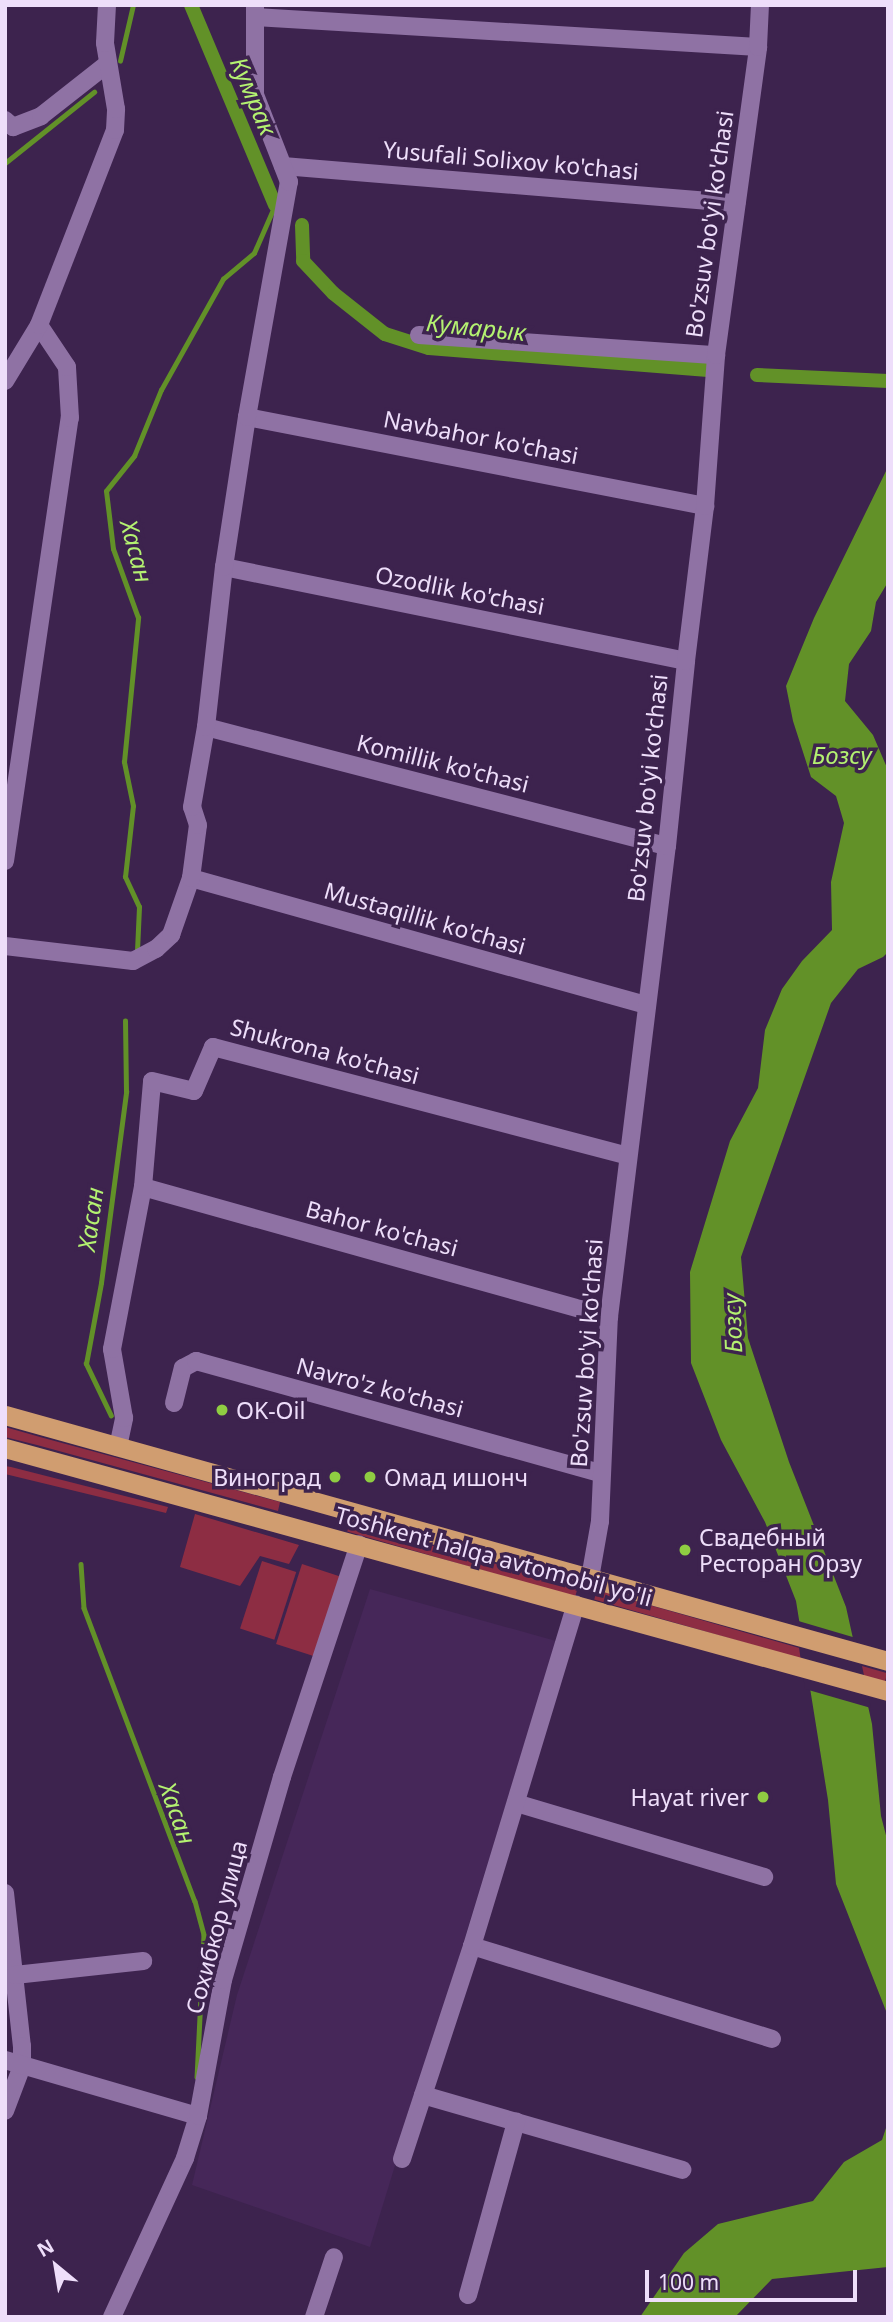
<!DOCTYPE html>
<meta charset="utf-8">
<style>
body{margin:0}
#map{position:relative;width:893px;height:2322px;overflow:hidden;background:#3d234e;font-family:"Noto Sans",sans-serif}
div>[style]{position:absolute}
.built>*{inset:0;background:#462759}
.green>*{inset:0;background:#8d2d43;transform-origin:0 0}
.water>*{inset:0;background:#629128}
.pier>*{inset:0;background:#3d234e}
.stream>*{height:4.5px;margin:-2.25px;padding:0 2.25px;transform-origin:2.25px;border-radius:2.25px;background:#629128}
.canal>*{height:14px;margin:-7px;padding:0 7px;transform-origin:7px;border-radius:7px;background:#629128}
.minor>*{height:18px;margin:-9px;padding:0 9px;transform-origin:9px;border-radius:9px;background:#8f72a4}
.tertiary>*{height:18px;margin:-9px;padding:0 9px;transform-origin:9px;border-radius:9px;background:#8f72a4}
.trunk>*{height:19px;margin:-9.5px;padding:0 9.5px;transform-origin:9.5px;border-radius:9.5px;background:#d09d70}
.dots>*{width:19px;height:19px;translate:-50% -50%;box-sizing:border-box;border:4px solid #3d234e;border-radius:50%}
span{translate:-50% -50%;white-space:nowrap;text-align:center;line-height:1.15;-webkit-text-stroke:7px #3d234e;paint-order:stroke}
.street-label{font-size:23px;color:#eedefa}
.poi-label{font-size:23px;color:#eedefa}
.left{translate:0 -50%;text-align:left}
.right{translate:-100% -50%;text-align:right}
.water-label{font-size:24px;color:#b4f271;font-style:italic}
.frame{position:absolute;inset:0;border:7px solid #eedefa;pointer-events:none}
.north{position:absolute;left:21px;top:2231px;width:70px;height:70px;-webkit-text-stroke:5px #3d234e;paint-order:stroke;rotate:330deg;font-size:19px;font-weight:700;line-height:28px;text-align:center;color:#eedefa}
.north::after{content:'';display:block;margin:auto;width:24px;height:32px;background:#eedefa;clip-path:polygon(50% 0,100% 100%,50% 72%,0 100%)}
.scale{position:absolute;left:645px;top:2270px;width:212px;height:32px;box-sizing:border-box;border:4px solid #eedefa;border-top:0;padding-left:9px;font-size:21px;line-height:24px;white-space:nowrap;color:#eedefa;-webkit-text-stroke:5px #3d234e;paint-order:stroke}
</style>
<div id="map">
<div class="built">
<i style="clip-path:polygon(370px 1589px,556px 1641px,370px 2247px,192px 2185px,237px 1995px)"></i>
</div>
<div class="green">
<i style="clip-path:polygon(5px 1427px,40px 1437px,280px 1502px,278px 1511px,37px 1445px,5px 1437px)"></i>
<i style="clip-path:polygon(5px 1466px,11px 1467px,168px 1507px,166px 1513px,5px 1474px)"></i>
<i style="clip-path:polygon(195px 1514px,299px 1545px,289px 1564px,260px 1556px,240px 1586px,180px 1567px)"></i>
<i style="left:350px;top:1522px;width:237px;height:10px;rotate:16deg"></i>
<i style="left:262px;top:1561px;width:36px;height:71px;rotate:18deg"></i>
<i style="left:302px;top:1564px;width:41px;height:84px;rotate:18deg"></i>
<i style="left:597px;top:1590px;width:302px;height:10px;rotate:16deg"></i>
</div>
<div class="water">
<i style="clip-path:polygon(888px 467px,888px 582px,876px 602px,871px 631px,849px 664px,845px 701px,873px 735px,888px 770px,888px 952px,883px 957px,858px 969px,831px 1003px,741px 1257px,748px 1338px,789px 1462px,846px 1607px,872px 1724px,881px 1816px,888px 1843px,888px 2016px,836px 1884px,828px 1800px,796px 1601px,765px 1522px,721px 1440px,691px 1363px,690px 1272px,730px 1141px,758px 1088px,765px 1030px,782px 989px,802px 961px,832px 930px,831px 882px,844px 823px,836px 796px,811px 777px,793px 721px,786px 686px,814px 618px)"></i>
<i style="clip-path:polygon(888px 2122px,888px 2267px,772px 2279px,735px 2317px,640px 2317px,684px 2253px,718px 2224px,813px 2201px,844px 2162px,882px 2140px)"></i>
</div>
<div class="pier">
<i style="clip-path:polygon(795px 1620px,856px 1638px,871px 1708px,805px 1689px)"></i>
</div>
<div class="stream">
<i style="left:120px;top:61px;width:57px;rotate:-76.9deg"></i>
<i style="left:5px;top:163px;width:114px;rotate:-38.6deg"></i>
<i style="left:137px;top:951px;width:44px;rotate:-87.4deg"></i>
<i style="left:139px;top:907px;width:33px;rotate:-115deg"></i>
<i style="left:125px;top:877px;width:71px;rotate:-83.6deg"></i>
<i style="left:133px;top:806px;width:45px;rotate:-101.6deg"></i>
<i style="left:124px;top:762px;width:145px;rotate:-84.4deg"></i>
<i style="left:138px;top:618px;width:73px;rotate:-109.9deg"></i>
<i style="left:113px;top:549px;width:58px;rotate:-96.9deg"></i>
<i style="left:106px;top:491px;width:45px;rotate:-51.3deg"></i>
<i style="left:134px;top:456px;width:71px;rotate:-67.8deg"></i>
<i style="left:161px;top:390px;width:127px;rotate:-60.8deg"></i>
<i style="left:223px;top:279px;width:40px;rotate:-40deg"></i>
<i style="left:254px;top:253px;width:52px;rotate:-66.4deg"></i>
<i style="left:111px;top:1416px;width:58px;rotate:-115.7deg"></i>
<i style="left:86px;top:1364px;width:82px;rotate:-79.5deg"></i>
<i style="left:101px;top:1283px;width:193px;rotate:-82.5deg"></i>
<i style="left:126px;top:1092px;width:71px;rotate:-90.8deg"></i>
<i style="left:81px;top:1564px;width:44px;rotate:86.1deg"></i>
<i style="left:84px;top:1608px;width:313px;rotate:69.3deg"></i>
<i style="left:195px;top:1901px;width:35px;rotate:75deg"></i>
<i style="left:204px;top:1935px;width:142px;rotate:92.8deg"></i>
</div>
<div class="canal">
<i style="left:191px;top:5px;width:217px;rotate:67.2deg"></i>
<i style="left:302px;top:225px;width:36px;rotate:88deg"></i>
<i style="left:303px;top:261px;width:44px;rotate:46.8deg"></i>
<i style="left:333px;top:293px;width:66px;rotate:38.3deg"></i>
<i style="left:385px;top:334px;width:46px;rotate:17.7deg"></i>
<i style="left:429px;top:348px;width:280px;rotate:4.5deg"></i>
<i style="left:757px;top:375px;width:131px;rotate:2.6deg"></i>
</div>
<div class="minor">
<i style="left:255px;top:17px;width:504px;rotate:3.41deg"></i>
<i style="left:5px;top:120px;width:11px;rotate:41deg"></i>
<i style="left:13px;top:127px;width:30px;rotate:-21deg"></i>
<i style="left:41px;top:116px;width:84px;rotate:-38.2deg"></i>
<i style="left:283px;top:166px;width:455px;rotate:4.7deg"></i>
<i style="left:419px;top:335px;width:298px;rotate:3.9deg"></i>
<i style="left:247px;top:417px;width:467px;rotate:11deg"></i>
<i style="left:224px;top:567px;width:471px;rotate:11.5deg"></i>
<i style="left:206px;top:727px;width:476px;rotate:14.5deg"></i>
<i style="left:5px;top:861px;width:448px;rotate:-81.7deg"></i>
<i style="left:70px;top:418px;width:51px;rotate:-93.4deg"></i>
<i style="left:67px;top:367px;width:50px;rotate:-123.7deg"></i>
<i style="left:191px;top:878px;width:472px;rotate:15.6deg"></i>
<i style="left:5px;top:946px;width:129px;rotate:6.7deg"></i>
<i style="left:133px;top:961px;width:26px;rotate:-28deg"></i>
<i style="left:156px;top:949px;width:21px;rotate:-43deg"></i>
<i style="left:171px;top:935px;width:60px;rotate:-70.7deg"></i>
<i style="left:191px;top:878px;width:53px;rotate:-82.5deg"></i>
<i style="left:198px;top:825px;width:19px;rotate:-108deg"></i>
<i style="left:192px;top:807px;width:81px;rotate:-80.1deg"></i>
<i style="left:206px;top:727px;width:161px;rotate:-83.6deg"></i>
<i style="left:224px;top:567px;width:152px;rotate:-81.3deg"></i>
<i style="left:247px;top:417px;width:239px;rotate:-79.9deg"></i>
<i style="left:289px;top:182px;width:93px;rotate:-111.3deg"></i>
<i style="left:255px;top:95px;width:90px;rotate:-90deg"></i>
<i style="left:143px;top:1187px;width:484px;rotate:15.6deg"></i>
<i style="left:174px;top:1403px;width:36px;rotate:-76deg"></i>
<i style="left:183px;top:1368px;width:15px;rotate:-28deg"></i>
<i style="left:196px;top:1361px;width:420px;rotate:15.5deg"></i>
<i style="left:118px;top:1447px;width:30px;rotate:-78deg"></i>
<i style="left:124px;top:1418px;width:70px;rotate:-99.9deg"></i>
<i style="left:112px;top:1349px;width:165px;rotate:-79.2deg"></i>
<i style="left:143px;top:1187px;width:106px;rotate:-85.1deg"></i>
<i style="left:152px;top:1081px;width:43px;rotate:13.4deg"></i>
<i style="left:194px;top:1091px;width:48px;rotate:-66.6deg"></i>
<i style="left:213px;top:1047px;width:429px;rotate:14.7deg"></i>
<i style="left:590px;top:1578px;width:58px;rotate:-80deg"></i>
<i style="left:600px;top:1521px;width:204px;rotate:-87.5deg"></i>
<i style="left:609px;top:1317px;width:475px;rotate:-83deg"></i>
<i style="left:667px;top:846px;width:186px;rotate:-84.1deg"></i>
<i style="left:686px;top:661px;width:156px;rotate:-83deg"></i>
<i style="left:705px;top:506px;width:151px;rotate:-85.8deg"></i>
<i style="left:716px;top:355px;width:311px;rotate:-82.2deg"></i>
<i style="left:758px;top:47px;width:42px;rotate:-87.3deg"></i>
<i style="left:516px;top:1803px;width:259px;rotate:16.6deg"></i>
<i style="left:5px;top:1893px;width:154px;rotate:83.7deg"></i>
<i style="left:22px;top:2046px;width:20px;rotate:90deg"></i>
<i style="left:22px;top:2066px;width:48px;rotate:110.7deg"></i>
<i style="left:472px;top:1946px;width:314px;rotate:17.2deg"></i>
<i style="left:15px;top:1975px;width:129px;rotate:-6.2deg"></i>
<i style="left:5px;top:2060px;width:201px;rotate:16.2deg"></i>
<i style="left:423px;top:2095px;width:270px;rotate:16.1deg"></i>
<i style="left:402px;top:2159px;width:224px;rotate:-71.8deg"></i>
<i style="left:472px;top:1946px;width:357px;rotate:-73.1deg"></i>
<i style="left:468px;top:2295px;width:180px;rotate:-74.5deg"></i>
<i style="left:112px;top:2317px;width:175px;rotate:-65.3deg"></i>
<i style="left:185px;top:2158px;width:44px;rotate:-72.8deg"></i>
<i style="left:198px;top:2116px;width:138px;rotate:-79.6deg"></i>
<i style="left:223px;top:1980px;width:211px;rotate:-73.8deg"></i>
<i style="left:282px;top:1777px;width:245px;rotate:-71.7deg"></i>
<i style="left:314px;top:2317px;width:63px;rotate:-71.6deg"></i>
</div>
<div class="tertiary">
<i style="left:5px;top:381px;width:66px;rotate:-58.7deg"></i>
<i style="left:39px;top:325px;width:209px;rotate:-68.7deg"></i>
<i style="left:115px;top:130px;width:21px;rotate:-87deg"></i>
<i style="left:116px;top:109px;width:67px;rotate:-99.5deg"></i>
<i style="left:105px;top:43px;width:38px;rotate:-87deg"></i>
</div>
<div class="trunk">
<i style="left:5px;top:1415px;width:917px;rotate:15.57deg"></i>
<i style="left:5px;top:1448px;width:916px;rotate:15.39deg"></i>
</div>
<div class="dots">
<i style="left:222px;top:1410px;background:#8fcd42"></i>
<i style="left:335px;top:1477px;background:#8fcd42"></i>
<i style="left:370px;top:1477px;background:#8fcd42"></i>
<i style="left:685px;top:1550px;background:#8fcd42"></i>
<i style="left:763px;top:1797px;background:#8fcd42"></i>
</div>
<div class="street-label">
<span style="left:511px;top:160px;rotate:5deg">Yusufali Solixov ko'chasi</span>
<span style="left:709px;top:224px;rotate:-82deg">Bo'zsuv bo'yi ko'chasi</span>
<span style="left:481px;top:437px;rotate:11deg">Navbahor ko'chasi</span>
<span style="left:460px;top:590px;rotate:11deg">Ozodlik ko'chasi</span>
<span style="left:443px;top:763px;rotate:14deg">Komillik ko'chasi</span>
<span style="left:647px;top:788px;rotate:-84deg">Bo'zsuv bo'yi ko'chasi</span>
<span style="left:425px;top:918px;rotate:16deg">Mustaqillik ko'chasi</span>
<span style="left:325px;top:1051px;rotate:15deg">Shukrona ko'chasi</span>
<span style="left:382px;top:1228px;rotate:15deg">Bahor ko'chasi</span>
<span style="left:586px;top:1353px;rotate:-86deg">Bo'zsuv bo'yi ko'chasi</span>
<span style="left:380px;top:1387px;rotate:15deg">Navro'z ko'chasi</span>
<span style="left:494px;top:1556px;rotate:15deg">Toshkent halqa avtomobil yo'li</span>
<span style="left:216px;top:1927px;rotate:-75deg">Сохибкор улица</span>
</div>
<div class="poi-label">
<span class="left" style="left:236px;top:1410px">OK-Oil</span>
<span class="right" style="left:321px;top:1477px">Виноград</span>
<span class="left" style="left:384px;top:1477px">Омад ишонч</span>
<span class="left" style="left:699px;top:1550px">Свадебный<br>Ресторан Орзу</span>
<span class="right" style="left:749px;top:1797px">Hayat river</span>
</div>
<div class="water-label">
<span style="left:254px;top:96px;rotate:67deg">Кумрак</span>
<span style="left:476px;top:327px;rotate:6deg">Кумарык</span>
<span style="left:137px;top:551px;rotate:75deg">Хасан</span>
<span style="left:842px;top:755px">Бозсу</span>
<span style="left:90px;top:1219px;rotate:-82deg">Хасан</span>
<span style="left:732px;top:1323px;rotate:-92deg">Бозсу</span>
<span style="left:178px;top:1813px;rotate:70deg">Хасан</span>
</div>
<div class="frame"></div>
<div class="north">N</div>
<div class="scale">100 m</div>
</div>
